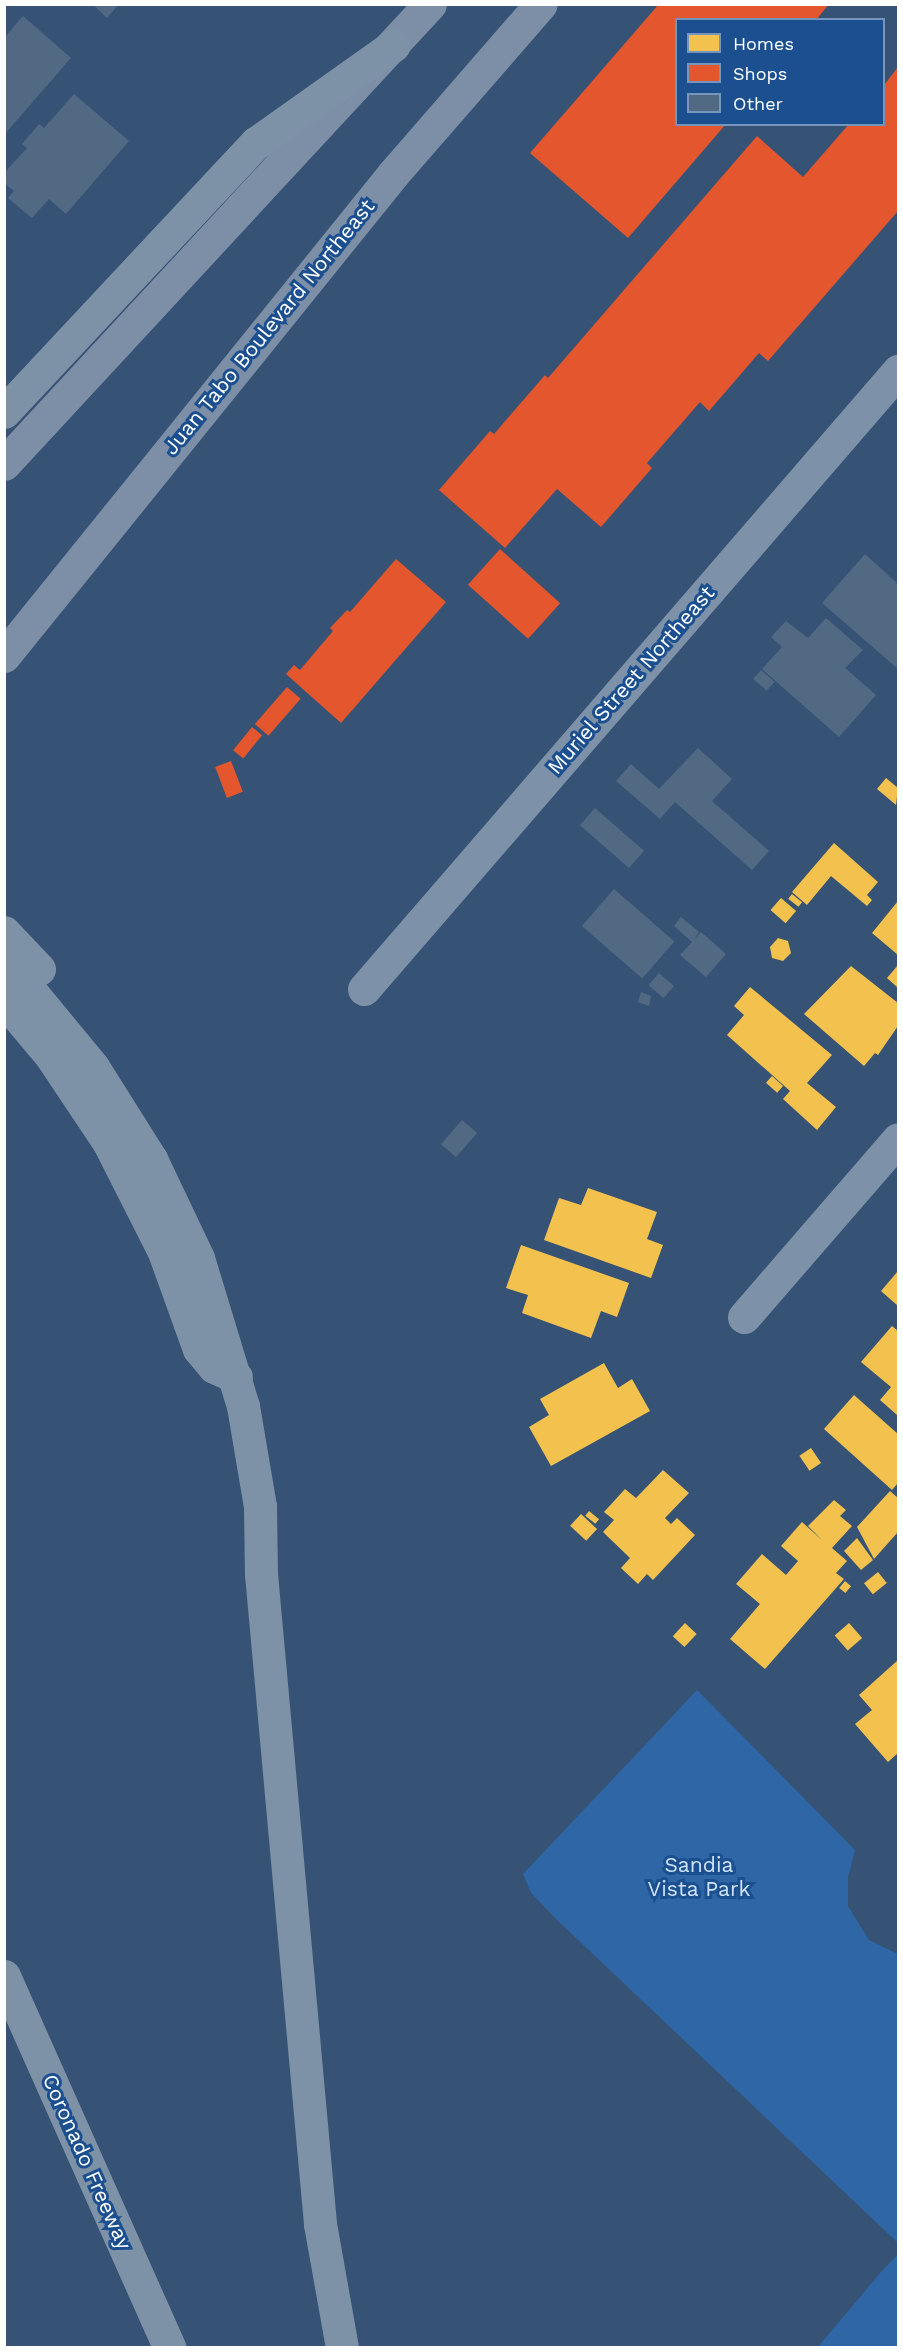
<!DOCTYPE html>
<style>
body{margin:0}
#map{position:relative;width:903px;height:2352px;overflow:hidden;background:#365274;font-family:"Work Sans",sans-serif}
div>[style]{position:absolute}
.green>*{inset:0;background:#2f66a5}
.homes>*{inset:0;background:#f2c14e;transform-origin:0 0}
.shops>*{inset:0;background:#e4572e;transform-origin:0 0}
.building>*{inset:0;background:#526984;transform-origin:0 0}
.minor>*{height:33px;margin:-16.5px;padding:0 16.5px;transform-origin:16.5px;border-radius:16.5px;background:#7d92a8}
.major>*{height:33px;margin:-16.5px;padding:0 16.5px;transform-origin:16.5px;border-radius:16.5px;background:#7d8ea7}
.highway>*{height:33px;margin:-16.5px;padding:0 16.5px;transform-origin:16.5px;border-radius:16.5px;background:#7e92a7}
span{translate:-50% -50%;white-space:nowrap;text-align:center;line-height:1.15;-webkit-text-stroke:6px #1b4f8f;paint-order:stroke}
.street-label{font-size:21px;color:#fff}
.park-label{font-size:21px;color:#cfe3fa}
.frame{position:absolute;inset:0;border:6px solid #fff;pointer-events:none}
.legend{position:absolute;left:675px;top:18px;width:210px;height:108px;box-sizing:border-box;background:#1b4f8f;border:2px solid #7695bc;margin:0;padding:8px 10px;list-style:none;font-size:18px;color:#fff}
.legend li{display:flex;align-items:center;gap:12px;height:30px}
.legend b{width:30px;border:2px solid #7695bc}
</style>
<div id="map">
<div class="green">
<i style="clip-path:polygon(697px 1690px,855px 1850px,848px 1877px,848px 1906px,869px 1940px,898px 1954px,898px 2243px,557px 1920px,531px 1893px,523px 1874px)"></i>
<i style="clip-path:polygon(898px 2254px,898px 2347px,818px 2347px,880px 2273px)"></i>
</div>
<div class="homes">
<i style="clip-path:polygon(886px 778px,898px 788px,896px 805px,877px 789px)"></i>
<i style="clip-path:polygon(834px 843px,878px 882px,867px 895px,872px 900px,867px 906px,831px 876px,807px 905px,792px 892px)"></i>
<i style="left:792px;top:894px;width:13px;height:6px;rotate:39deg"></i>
<i style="left:781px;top:898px;width:20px;height:16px;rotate:41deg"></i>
<i style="clip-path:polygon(898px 901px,898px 955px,872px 933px)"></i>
<i style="clip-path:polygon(778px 938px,788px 941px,791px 953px,783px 961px,772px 958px,770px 947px)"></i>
<i style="clip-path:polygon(898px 965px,898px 988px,887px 978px)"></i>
<i style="clip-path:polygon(851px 966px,898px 1003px,898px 1026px,878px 1055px,875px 1053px,864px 1066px,804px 1014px)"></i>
<i style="clip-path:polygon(750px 987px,832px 1055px,807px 1083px,836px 1107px,817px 1130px,783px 1099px,790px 1091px,727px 1035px,744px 1015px,734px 1006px)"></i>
<i style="left:772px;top:1076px;width:15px;height:9px;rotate:42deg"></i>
<i style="clip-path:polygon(588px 1188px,657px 1212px,647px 1239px,663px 1245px,651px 1278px,544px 1240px,559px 1198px,581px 1205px)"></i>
<i style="clip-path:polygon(521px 1245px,629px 1283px,617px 1317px,601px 1311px,591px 1338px,522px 1313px,528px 1295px,506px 1288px)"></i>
<i style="clip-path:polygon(898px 1271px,898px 1306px,881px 1291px)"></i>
<i style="clip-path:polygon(892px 1326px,898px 1331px,897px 1415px,880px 1400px,891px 1387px,861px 1362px)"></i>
<i style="clip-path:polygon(604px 1363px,618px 1388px,632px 1379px,650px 1411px,551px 1466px,529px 1427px,549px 1415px,540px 1399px)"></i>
<i style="clip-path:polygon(854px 1395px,898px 1434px,898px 1483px,892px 1490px,824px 1429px)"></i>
<i style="left:811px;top:1448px;width:18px;height:14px;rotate:56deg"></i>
<i style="clip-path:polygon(663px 1470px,689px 1493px,665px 1518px,671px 1524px,677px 1518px,695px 1535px,653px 1580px,647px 1574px,638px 1584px,621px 1568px,630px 1558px,603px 1532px,614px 1520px,604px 1512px,625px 1489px,636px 1498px)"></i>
<i style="clip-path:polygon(890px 1491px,898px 1498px,898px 1532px,874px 1559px,857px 1527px)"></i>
<i style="clip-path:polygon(834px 1500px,846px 1510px,840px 1516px,852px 1526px,832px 1548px,847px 1561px,836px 1573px,844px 1579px,765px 1669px,730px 1639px,760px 1604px,736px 1584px,762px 1554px,786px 1575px,798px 1561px,781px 1546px,802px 1522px,823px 1541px,808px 1526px)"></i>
<i style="left:589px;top:1511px;width:13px;height:6px;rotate:39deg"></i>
<i style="left:581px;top:1514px;width:22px;height:16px;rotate:43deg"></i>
<i style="clip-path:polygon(857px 1538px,873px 1560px,861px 1570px,844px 1551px)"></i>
<i style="left:878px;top:1572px;width:14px;height:18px;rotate:51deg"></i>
<i style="left:845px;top:1581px;width:8px;height:9px;rotate:40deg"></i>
<i style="left:685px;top:1623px;width:16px;height:18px;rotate:43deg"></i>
<i style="left:849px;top:1623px;width:20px;height:19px;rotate:49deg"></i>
<i style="clip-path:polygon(898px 1660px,898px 1753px,888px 1762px,855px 1724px,872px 1710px,859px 1695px)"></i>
</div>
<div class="shops">
<i style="clip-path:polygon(659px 4px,829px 4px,816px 20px,676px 20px,676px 124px,726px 124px,628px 238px,530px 153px)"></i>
<i style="clip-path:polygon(898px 67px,898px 211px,768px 361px,759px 353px,709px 411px,700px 402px,647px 463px,652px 468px,601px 527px,557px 489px,505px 548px,439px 490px,490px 431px,494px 434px,545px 375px,548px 378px,757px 136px,803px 177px,849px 124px,884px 124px,884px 85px)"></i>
<i style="left:500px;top:549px;width:81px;height:48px;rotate:42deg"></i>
<i style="clip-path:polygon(396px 559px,446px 602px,341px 723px,286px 674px,294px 665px,300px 670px,333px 631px,330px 628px,347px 610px,350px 612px)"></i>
<i style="left:287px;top:687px;width:18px;height:49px;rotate:41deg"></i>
<i style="left:252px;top:727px;width:13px;height:30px;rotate:39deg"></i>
<i style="left:231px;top:761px;width:33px;height:17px;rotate:69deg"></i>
</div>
<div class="building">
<i style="clip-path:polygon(92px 4px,119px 4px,107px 18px)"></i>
<i style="clip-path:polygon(23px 16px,71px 58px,4px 135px,4px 38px)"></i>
<i style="clip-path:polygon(74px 94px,129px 141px,66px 214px,49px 199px,32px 218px,8px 198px,14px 191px,4px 183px,4px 173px,27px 148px,22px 144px,39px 124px,44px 128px)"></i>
<i style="clip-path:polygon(865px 554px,898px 584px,898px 669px,822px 603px)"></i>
<i style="clip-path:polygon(826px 618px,863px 650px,845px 668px,876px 695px,839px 737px,762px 669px,782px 647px,771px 637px,786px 621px,808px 638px)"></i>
<i style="left:761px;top:670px;width:18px;height:12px;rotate:41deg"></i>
<i style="clip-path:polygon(698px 748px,732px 779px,712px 801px,769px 851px,752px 870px,675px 802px,660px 819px,616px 781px,631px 764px,659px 789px)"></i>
<i style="left:595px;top:808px;width:65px;height:23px;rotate:41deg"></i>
<i style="left:614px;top:889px;width:80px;height:49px;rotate:41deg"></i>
<i style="clip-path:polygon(681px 917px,699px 932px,694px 939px,701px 932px,726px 954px,706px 977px,680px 955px,692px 942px,674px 926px)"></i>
<i style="left:659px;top:973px;width:20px;height:16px;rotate:41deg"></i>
<i style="clip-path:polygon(641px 992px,651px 996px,649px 1006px,638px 1002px)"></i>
<i style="left:462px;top:1120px;width:20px;height:32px;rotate:41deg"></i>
</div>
<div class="minor">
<i style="left:364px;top:989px;width:817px;rotate:-49.17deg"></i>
<i style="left:744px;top:1317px;width:235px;rotate:-49.1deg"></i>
</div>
<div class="major">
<i style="left:4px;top:464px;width:627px;rotate:-47.2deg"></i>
<i style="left:4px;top:656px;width:619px;rotate:-51.09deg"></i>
<i style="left:393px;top:174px;width:225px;rotate:-49deg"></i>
</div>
<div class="highway">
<i style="left:4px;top:412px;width:369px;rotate:-46.9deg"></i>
<i style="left:256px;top:143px;width:169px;rotate:-35.4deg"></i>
<i style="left:4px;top:932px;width:51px;rotate:46.6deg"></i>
<i style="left:4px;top:959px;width:140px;rotate:50.5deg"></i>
<i style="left:93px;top:1067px;width:109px;rotate:57.8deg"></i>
<i style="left:151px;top:1159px;width:110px;rotate:64.6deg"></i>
<i style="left:198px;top:1258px;width:155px;rotate:73.1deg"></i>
<i style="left:243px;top:1406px;width:101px;rotate:80.4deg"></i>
<i style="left:260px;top:1506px;width:68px;rotate:89.2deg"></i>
<i style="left:261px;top:1574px;width:653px;rotate:84.81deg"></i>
<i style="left:320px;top:2224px;width:126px;rotate:79.9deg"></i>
<i style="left:4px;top:1000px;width:73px;rotate:50deg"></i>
<i style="left:51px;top:1056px;width:105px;rotate:56.3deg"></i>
<i style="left:109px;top:1143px;width:122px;rotate:63.2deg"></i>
<i style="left:164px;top:1252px;width:103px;rotate:70.2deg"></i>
<i style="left:199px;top:1349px;width:23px;rotate:50deg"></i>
<i style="left:214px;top:1367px;width:24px;rotate:24deg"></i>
<i style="left:4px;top:1976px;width:407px;rotate:66deg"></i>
</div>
<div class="street-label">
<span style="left:269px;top:327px;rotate:-51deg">Juan Tabo Boulevard Northeast</span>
<span style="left:631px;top:680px;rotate:-49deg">Muriel Street Northeast</span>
<span style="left:87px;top:2162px;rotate:66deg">Coronado Freeway</span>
</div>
<div class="park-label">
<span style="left:699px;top:1877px">Sandia<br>Vista Park</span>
</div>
<div class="frame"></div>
<ul class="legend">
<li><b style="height:16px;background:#f2c14e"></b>Homes</li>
<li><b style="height:16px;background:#e4572e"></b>Shops</li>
<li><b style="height:16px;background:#526984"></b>Other</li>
</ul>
</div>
